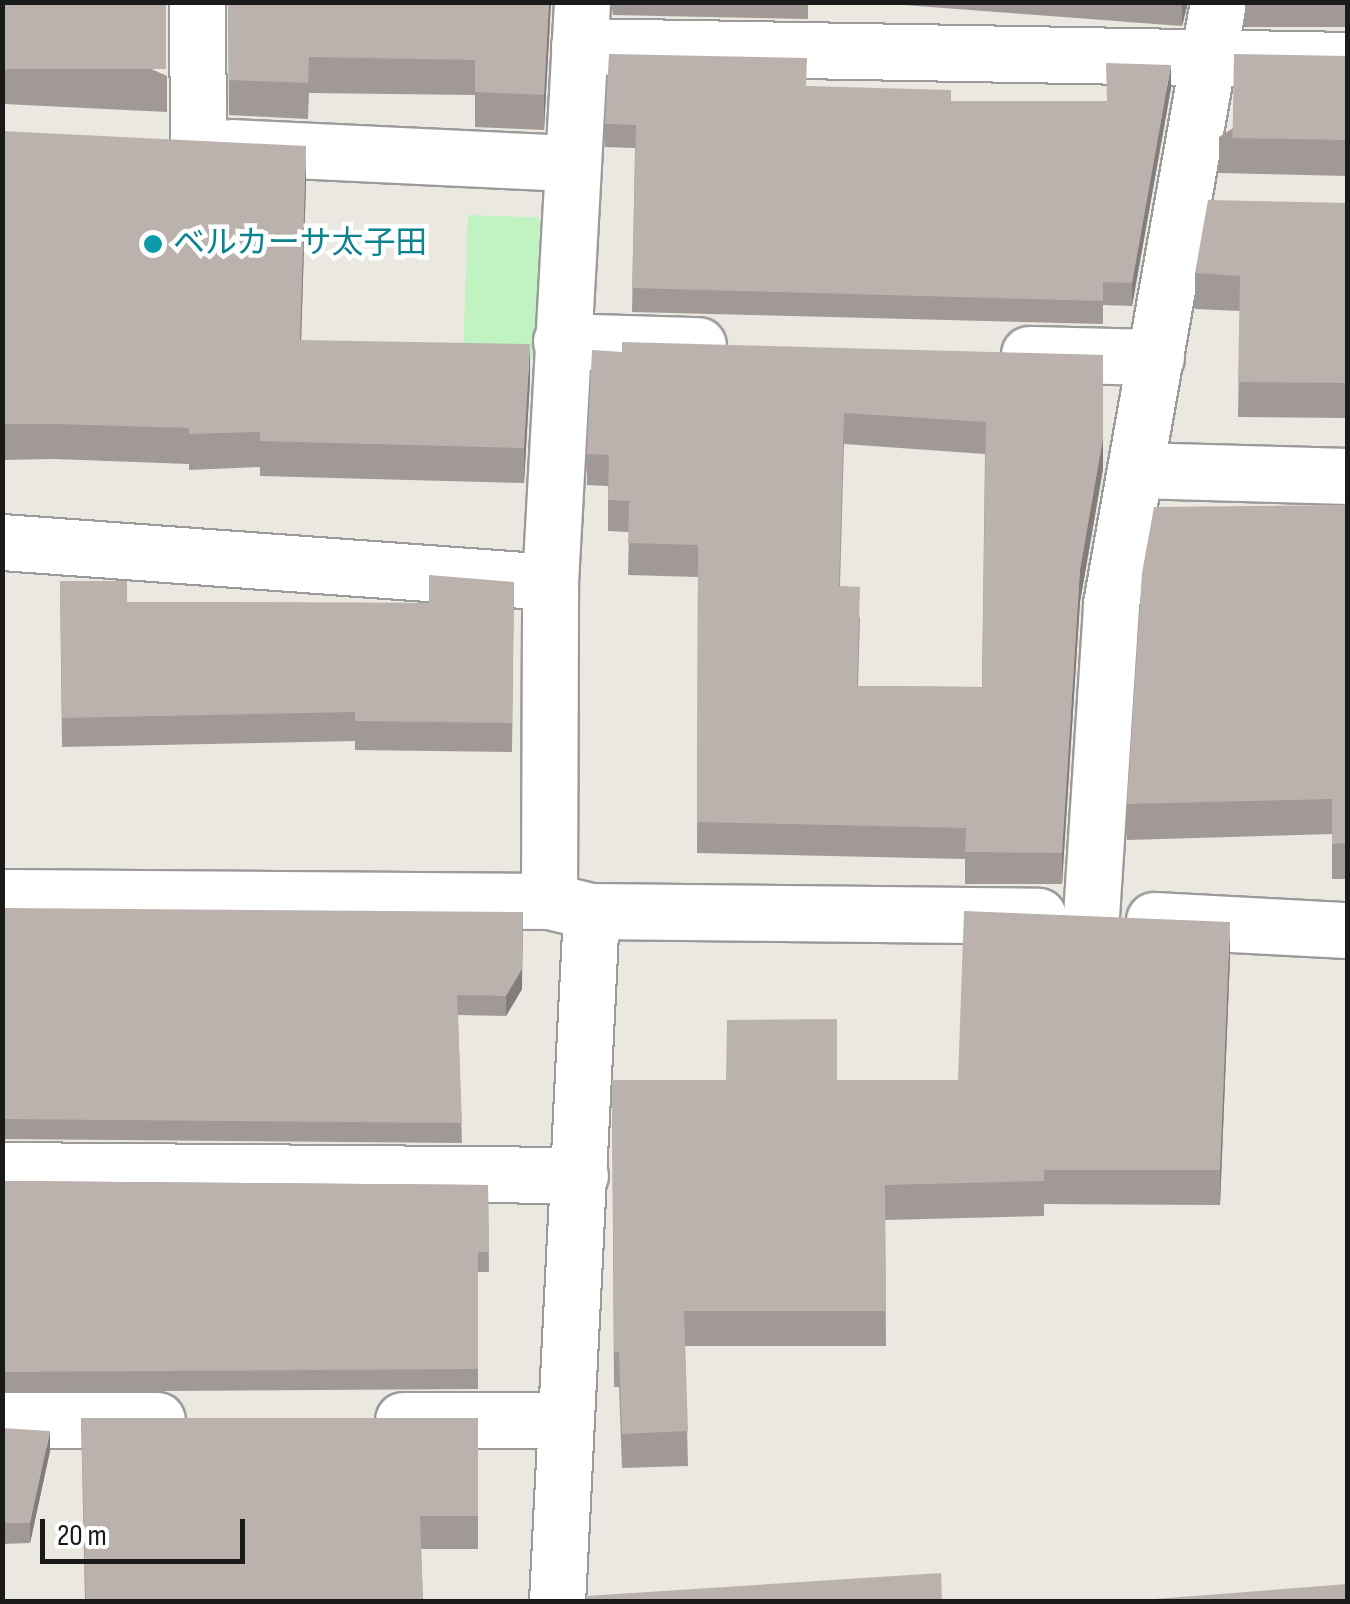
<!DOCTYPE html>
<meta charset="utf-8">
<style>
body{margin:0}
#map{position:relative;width:1350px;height:1604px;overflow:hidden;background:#ebe7e1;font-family:"Sofia Sans Condensed","Noto Sans JP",sans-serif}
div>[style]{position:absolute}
.park>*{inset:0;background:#c1f2c1;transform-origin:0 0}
.roads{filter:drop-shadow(2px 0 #9b9b9b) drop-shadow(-2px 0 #9b9b9b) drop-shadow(0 2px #9b9b9b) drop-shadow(0 -2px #9b9b9b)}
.minor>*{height:55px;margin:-27.5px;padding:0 27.5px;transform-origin:27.5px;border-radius:27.5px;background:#fff}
.wall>*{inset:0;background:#a19996;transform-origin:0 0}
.shaded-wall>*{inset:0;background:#837d7a;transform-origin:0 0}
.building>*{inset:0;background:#bbb2ae;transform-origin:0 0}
.dots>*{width:28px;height:28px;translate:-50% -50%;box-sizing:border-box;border:5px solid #fff;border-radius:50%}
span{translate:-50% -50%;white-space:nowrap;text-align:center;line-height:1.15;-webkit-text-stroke:9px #fff;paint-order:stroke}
.culture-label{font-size:32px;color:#0d838f}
.left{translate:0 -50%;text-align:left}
.frame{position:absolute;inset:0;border:5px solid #1a1a1a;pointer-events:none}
.scale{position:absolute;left:40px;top:1519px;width:205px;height:45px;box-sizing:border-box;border:5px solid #1a1a1a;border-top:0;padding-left:12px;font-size:30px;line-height:35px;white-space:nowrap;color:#1a1a1a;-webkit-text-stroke:8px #fff;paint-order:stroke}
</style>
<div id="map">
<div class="park">
<i style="left:468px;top:215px;width:72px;height:142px;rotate:2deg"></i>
</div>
<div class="roads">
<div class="minor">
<i style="left:197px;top:2px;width:143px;rotate:89.6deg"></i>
<i style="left:579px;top:46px;width:769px;rotate:1.04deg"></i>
<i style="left:231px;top:147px;width:342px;rotate:2.7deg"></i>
<i style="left:561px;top:341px;width:137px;rotate:1.7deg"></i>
<i style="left:1029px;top:354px;width:127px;rotate:1.4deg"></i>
<i style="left:1136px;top:470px;width:212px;rotate:1.6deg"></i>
<i style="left:2px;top:542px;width:549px;rotate:4.17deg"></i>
<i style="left:2px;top:897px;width:547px;rotate:0.42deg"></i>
<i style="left:549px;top:901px;width:43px;rotate:13.4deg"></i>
<i style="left:591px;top:911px;width:447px;rotate:0.6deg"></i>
<i style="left:549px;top:901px;width:319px;rotate:-89.8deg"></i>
<i style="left:550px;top:582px;width:581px;rotate:-86.84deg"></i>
<i style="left:1091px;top:916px;width:313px;rotate:-86.3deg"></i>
<i style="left:1111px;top:604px;width:611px;rotate:-79.92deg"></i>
<i style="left:1154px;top:920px;width:194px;rotate:3deg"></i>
<i style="left:2px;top:1170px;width:578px;rotate:0.5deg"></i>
<i style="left:2px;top:1420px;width:155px"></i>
<i style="left:403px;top:1420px;width:162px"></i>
<i style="left:557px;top:1602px;width:692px;rotate:-87.18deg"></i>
</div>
</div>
<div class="wall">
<i style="clip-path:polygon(2px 2px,167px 76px,167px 112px,4px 104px)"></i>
<i style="clip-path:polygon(228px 2px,551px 2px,544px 130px,475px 127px,475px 95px,309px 93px,308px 119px,229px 115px)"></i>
<i style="clip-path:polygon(611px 2px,808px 2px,808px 19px,613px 15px)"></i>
<i style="clip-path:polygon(864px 2px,1188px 2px,1182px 26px)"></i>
<i style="left:1245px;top:2px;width:103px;height:25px"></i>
<i style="clip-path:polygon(1348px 56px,1348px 176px,1219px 173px,1219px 137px)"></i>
<i style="clip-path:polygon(807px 86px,951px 101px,1106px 101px,1171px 88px,1132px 306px,1103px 305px,1103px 324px,632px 312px,635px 148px,605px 147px,605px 124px)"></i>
<i style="clip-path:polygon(2px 131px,306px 181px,301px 340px,530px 380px,524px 483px,260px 476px,260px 467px,189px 470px,189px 464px,54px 459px,2px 460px)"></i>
<i style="clip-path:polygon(1348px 203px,1348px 418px,1238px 417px,1240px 311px,1195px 309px,1195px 273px)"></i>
<i style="clip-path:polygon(evenodd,622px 352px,1103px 355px,1103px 469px,1080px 602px,1062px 884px,965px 884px,965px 859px,697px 853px,698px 577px,628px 575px,629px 532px,608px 531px,608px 486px,587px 485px,587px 454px,622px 352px,844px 444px,985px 454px,982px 687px,858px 686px,860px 618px,840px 586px,844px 444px)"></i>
<i style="clip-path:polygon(1348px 505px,1348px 879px,1332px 879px,1332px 834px,1127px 840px,1127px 804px)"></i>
<i style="clip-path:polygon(60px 581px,127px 602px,429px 603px,514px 582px,512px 752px,355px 750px,355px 741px,62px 747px)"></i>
<i style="clip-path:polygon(2px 908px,522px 989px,506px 1016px,458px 1015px,462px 1143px,2px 1139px)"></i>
<i style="clip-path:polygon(1230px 957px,1220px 1205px,1044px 1204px,1044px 1216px,885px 1220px,886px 1346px,685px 1346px,688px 1466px,622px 1468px,619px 1387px,614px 1387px,612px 1080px,958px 1080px)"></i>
<i style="clip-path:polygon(2px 1181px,488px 1185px,489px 1272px,478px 1272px,478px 1389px,2px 1392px)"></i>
<i style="clip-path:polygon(81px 1418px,478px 1418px,478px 1549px,421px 1549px,423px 1602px,85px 1602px)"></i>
<i style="clip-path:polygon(2px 1428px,50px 1451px,30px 1543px,2px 1544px)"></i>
</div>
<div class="shaded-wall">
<i style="clip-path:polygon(549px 2px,551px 2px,544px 130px,544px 95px)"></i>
<i style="clip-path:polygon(1182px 2px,1188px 2px,1182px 26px)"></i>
<i style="clip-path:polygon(1171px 65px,1171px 88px,1132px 306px,1132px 283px)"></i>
<i style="left:4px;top:68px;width:36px;height:2px;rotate:90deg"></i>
<i style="clip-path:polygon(306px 146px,306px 181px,300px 375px,300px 340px)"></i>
<i style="clip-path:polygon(530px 344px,530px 380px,524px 483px,524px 448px)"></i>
<i style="clip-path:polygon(1103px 438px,1103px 469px,1080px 602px,1062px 884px,1062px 853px,1080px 570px)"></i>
<i style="clip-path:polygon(523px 912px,522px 989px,506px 1016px,506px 996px)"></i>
<i style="clip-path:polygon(1230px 922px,1230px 957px,1220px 1205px,1220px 1170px)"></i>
<i style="clip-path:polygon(50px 1431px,50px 1451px,30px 1543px,30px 1523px)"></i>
</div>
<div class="building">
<i style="left:2px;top:2px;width:164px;height:67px"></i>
<i style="clip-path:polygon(228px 2px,549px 2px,544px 95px,475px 92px,475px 60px,309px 57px,308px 83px,229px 80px)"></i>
<i style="clip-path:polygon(609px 54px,807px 58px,806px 86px,951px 90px,951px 101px,1107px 101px,1106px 63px,1171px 65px,1132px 283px,1103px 282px,1103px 301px,632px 288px,636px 125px,605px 124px)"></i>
<i style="left:1234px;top:54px;width:114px;height:84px;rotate:1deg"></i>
<i style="clip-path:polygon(2px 131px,306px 146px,300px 340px,530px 344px,524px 448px,260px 441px,260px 432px,189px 434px,189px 428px,54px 424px,2px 424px)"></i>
<i style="clip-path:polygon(1208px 200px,1348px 203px,1348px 383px,1238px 382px,1240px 276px,1195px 273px)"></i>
<i style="clip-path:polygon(evenodd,622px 342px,1103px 355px,1103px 438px,1080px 570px,1062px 853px,965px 852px,966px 828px,697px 822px,698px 545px,628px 543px,629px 501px,608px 500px,609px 455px,587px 454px,592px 350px,622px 352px,622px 342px,844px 413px,986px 422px,982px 687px,857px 686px,860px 587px,839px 586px,844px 413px)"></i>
<i style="clip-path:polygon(1348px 505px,1348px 843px,1332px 844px,1332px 799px,1127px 804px,1142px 573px,1154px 507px)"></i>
<i style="clip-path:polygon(429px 575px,514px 582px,512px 723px,355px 721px,355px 712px,62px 718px,60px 581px,127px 581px,127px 602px,429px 603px)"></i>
<i style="clip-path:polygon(2px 908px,523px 912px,522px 969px,506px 996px,457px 995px,462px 1123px,2px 1119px)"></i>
<i style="clip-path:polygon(964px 911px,1230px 922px,1220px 1170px,1044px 1170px,1044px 1181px,885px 1185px,886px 1311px,684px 1311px,688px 1431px,622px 1434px,619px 1352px,614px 1352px,612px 1080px,726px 1080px,727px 1020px,837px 1019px,837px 1080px,958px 1080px)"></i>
<i style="clip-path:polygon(2px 1181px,488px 1185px,489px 1252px,478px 1252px,478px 1369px,2px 1372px)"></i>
<i style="clip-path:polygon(81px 1418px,478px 1418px,478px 1516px,420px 1516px,423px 1602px,86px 1602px)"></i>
<i style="clip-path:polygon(2px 1428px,50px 1431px,30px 1523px,2px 1523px)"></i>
<i style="clip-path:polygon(941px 1573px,942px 1602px,586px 1602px,586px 1596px)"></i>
<i style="clip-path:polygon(1348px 1584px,1348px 1602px,1116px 1602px)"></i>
</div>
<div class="dots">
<i style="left:153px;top:244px;background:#0f9aa8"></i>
</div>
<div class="culture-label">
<span class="left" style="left:173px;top:244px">ベルカーサ太子田</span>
</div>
<div class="frame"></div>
<div class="scale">20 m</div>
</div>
